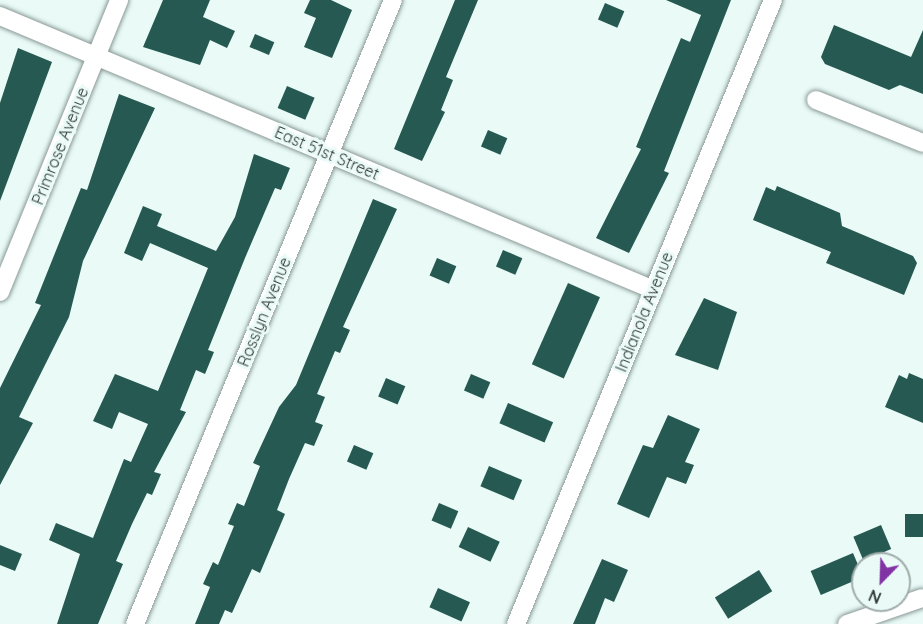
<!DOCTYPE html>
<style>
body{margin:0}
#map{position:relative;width:923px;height:624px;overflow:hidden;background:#e9faf7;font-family:Quicksand,sans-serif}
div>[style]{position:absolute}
.building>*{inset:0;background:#265951;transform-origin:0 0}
.roads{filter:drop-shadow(0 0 2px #899895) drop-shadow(0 0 2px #899895)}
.street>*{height:18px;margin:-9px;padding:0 9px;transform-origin:9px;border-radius:9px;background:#fff}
span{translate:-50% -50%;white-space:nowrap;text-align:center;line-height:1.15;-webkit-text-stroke:6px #e9faf7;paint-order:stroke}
.street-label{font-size:16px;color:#333a38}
.north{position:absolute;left:851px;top:552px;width:60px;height:60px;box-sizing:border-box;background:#e9faf7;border:2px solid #a0adab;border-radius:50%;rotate:203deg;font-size:16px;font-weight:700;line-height:24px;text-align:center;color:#333a38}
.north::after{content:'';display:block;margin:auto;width:21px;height:27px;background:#8133a4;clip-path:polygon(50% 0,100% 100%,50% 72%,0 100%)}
</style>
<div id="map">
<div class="building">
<div style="clip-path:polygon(163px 0,210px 0,203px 17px,235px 31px,227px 48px,210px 40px,200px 65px,143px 47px)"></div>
<div style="clip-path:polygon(310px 0,331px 0,352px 10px,332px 58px,304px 47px,316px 18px,304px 13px)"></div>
<div style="clip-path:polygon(455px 0,478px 0,446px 77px,453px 80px,441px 110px,445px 112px,422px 161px,394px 149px)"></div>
<div style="clip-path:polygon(666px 0,731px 0,664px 171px,669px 173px,629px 253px,596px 238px,641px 149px,636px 147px,681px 38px,690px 42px,701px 15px)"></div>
<div style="left:605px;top:3px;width:21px;height:18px;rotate:23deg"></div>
<div style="clip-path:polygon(834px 25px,911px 57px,923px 30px,923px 94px,900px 85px,889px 90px,825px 64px,821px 57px)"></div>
<div style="left:255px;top:34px;width:21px;height:14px;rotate:23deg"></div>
<div style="clip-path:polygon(18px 48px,52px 62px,0 201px,0 103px)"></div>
<div style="left:287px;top:86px;width:30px;height:24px;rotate:23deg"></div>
<div style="clip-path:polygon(119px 94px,155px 108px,83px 261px,69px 317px,19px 417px,33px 423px,0 485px,0 388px,41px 305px,35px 303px,81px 188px,87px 190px)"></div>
<div style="left:488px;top:130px;width:21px;height:18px;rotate:23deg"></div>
<div style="clip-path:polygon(254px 154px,290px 168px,281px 190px,275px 188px,245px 258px,208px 350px,214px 352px,205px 374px,196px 370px,180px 410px,186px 412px,154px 472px,161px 474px,152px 495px,147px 493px,132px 524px,116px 561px,123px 564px,98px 624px,57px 624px,80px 554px,49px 540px,56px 523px,93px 538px,124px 459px,131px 462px,148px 424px,119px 412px,112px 429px,93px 421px,115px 374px,158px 391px,208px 268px,150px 243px,142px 261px,124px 253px,143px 206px,162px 214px,157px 226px,216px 251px,235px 217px)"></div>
<div style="clip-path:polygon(777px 186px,840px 213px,842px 226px,913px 256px,917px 263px,904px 295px,826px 263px,831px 252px,753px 220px,766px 187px,775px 191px)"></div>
<div style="clip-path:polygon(373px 199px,397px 209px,343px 327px,350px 330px,340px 353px,335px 351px,317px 394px,325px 397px,315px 422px,323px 425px,314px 446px,305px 443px,289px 479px,277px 510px,285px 514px,260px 573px,252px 569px,232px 613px,225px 610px,219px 624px,195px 624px,210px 587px,203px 584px,213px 562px,218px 565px,234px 526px,228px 524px,237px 503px,244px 506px,260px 466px,253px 463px,279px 407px,296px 385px)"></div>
<div style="left:503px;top:250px;width:21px;height:18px;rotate:23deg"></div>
<div style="left:437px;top:258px;width:21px;height:19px;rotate:23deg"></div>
<div style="left:568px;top:283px;width:35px;height:89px;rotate:24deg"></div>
<div style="clip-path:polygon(704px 298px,737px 312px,718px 370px,675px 355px)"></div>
<div style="clip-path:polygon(909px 373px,923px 379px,923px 423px,885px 407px,899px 375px,907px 379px)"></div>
<div style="left:471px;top:374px;width:21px;height:18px;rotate:23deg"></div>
<div style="left:386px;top:378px;width:21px;height:20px;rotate:23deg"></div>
<div style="left:508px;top:403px;width:49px;height:22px;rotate:23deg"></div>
<div style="clip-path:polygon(668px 415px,700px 429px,685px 462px,694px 465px,686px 484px,667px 477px,649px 518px,617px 504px,643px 445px,653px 448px)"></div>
<div style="left:354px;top:445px;width:21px;height:18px;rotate:23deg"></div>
<div style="left:489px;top:466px;width:36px;height:22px;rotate:23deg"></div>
<div style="left:439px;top:503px;width:21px;height:19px;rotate:23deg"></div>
<div style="left:923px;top:514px;width:23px;height:18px;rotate:90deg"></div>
<div style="left:881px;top:525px;width:26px;height:30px;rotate:67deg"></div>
<div style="left:468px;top:527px;width:35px;height:22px;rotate:25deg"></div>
<div style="clip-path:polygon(0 545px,22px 554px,15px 571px,0 565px)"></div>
<div style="left:853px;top:553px;width:26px;height:46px;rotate:67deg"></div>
<div style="clip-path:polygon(602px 559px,628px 570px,614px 602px,605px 598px,595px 624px,573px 624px)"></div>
<div style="left:759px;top:570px;width:25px;height:52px;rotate:58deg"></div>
<div style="left:438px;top:588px;width:35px;height:21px;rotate:24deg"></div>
</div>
<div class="roads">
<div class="street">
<div style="left:0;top:16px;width:709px;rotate:22.73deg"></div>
<div style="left:816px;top:100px;width:115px;rotate:21.9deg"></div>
<div style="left:0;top:292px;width:315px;rotate:-67.8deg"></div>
<div style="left:135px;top:624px;width:675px;rotate:-67.54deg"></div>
<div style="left:516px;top:624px;width:675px;rotate:-67.62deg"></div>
<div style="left:847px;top:624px;width:79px;rotate:-19.1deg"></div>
</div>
</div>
<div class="street-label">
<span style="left:60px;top:146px;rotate:-68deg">Primrose Avenue</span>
<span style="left:327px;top:153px;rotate:23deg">East 51st Street</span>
<span style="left:264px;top:312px;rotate:-68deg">Rosslyn Avenue</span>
<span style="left:644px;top:312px;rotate:-68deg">Indianola Avenue</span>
</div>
<div class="north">N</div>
</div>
